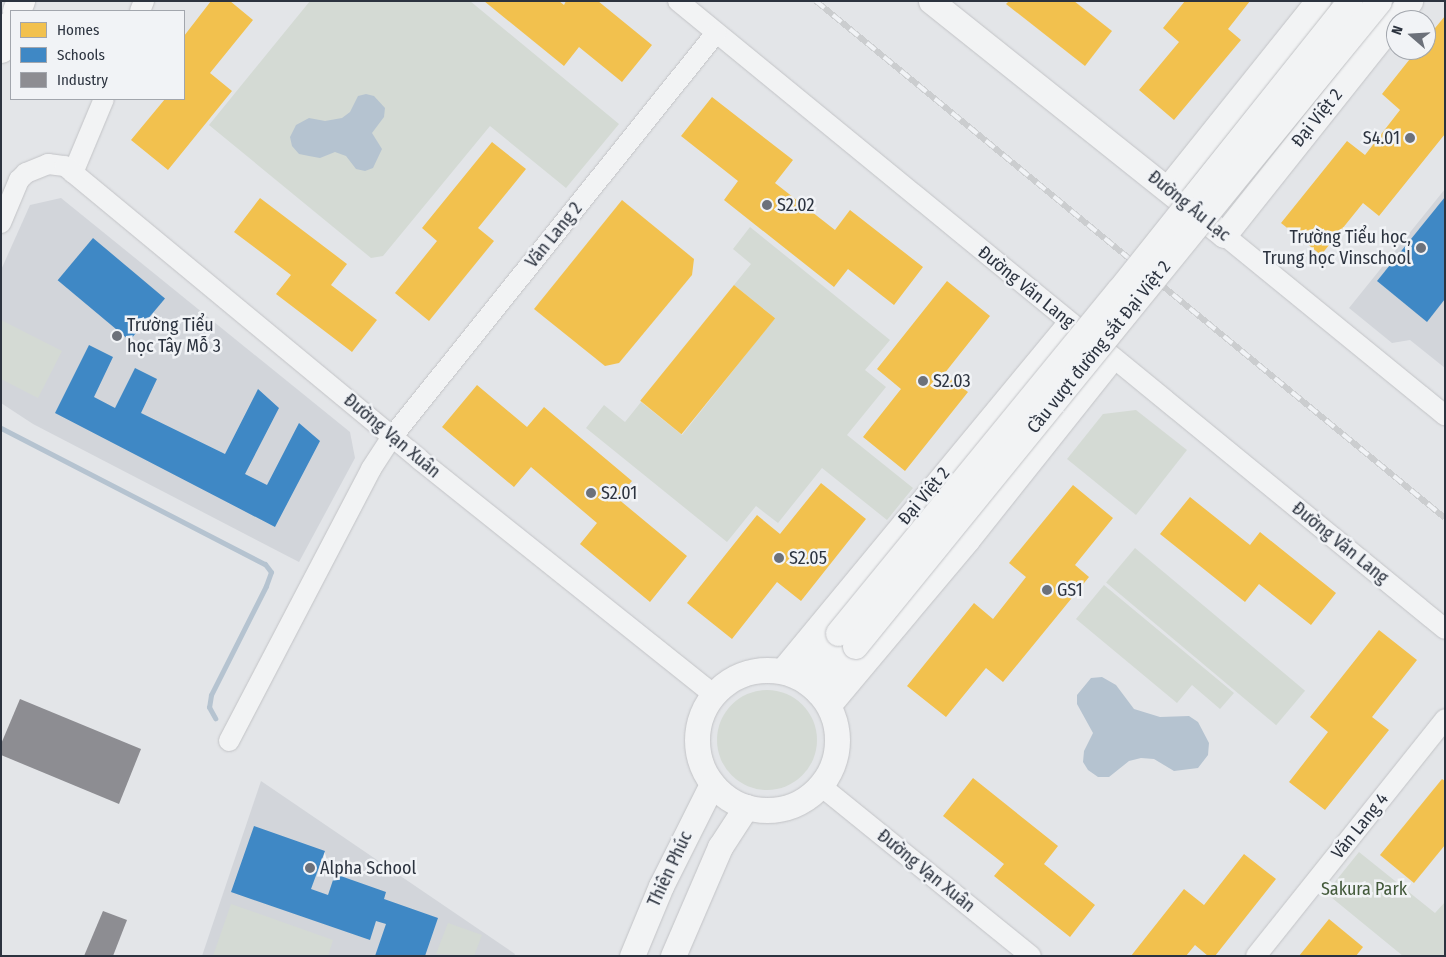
<!DOCTYPE html>
<meta charset="utf-8">
<style>
body{margin:0}
#map{position:relative;width:1446px;height:957px;overflow:hidden;background:#e3e5e8;font-family:"Fira Sans Condensed",sans-serif}
div>[style]{position:absolute}
.built>*{inset:0;background:#d2d5da}
.green>*{inset:0;background:#d4dad4;transform-origin:0 0}
.round{border-radius:50%}
.water>*{inset:0;background:#b5c3d0}
.homes>*{inset:0;background:#f2c14e;transform-origin:0 0}
.schools>*{inset:0;background:#3f88c5;transform-origin:0 0}
.industry>*{inset:0;background:#8d8d92}
.stream>*{height:5px;margin:-2.5px;padding:0 2.5px;transform-origin:2.5px;border-radius:2.5px;background:#b5c3d0}
.roads{filter:drop-shadow(0 0 1px #c2c3c6) drop-shadow(0 0 1px #c2c3c6)}
.minor>*{height:20px;margin:-10px;padding:0 10px;transform-origin:10px;border-radius:10px;background:#f2f3f4}
.tertiary>*{height:25px;margin:-12.5px;padding:0 12.5px;transform-origin:12.5px;border-radius:12.5px;background:#f2f3f4}
.tertiary>.ring{margin:-12.5px;padding:0;box-sizing:content-box;background:none;border:25px solid #f2f3f4;border-radius:50%}
.primary>*{height:28px;margin:-14px;padding:0 14px;transform-origin:14px;border-radius:14px;background:#f6f6f6}
.rail>*{height:5.5px;margin-top:-2.75px;transform-origin:0;background:repeating-linear-gradient(90deg,#f1f3f6 0 11px,#cbcdcf 0 22px);box-sizing:border-box;border-block:1px solid #cbcdcf}
.bridges{filter:drop-shadow(0 0 1px #c2c3c6) drop-shadow(0 0 1px #c2c3c6)}
.tertiary-bridge>*{height:25px;margin:-12.5px;padding:0 12.5px;transform-origin:12.5px;border-radius:12.5px;background:#f2f3f4}
.dots>*{width:14px;height:14px;translate:-50% -50%;box-sizing:border-box;border:2px solid #f1f3f6;border-radius:50%}
span{translate:-50% -50%;white-space:nowrap;text-align:center;line-height:1.15;-webkit-text-stroke:5px #f1f3f6;paint-order:stroke}
.street-label{font-size:18px;color:#2c333f}
.poi-label{font-size:18px;color:#2c333f}
.right{translate:-100% -50%;text-align:right}
.left{translate:0 -50%;text-align:left}
.park-label{font-size:18px;color:#42593a}
.frame{position:absolute;inset:0;border:2px solid #2c333f;pointer-events:none}
.legend{position:absolute;left:10px;top:10px;width:175px;height:90px;box-sizing:border-box;background:#f1f3f6;border:1px solid #a2a6ad;margin:0;padding:6px 9px;list-style:none;font-size:15px;color:#2c333f}
.legend li{display:flex;align-items:center;gap:10px;height:25px}
.legend b{width:25px;border:1px solid #a2a6ad}
.north{position:absolute;left:1386px;top:10px;width:50px;height:50px;box-sizing:border-box;background:#f1f3f6;border:1px solid #a2a6ad;border-radius:50%;rotate:289deg;font-size:14px;font-weight:700;line-height:20px;text-align:center;color:#2c333f}
.north::after{content:'';display:block;margin:auto;width:18px;height:22px;background:#6c717a;clip-path:polygon(50% 0,100% 100%,50% 72%,0 100%)}
</style>
<div id="map">
<div class="built">
<div style="clip-path:polygon(1445px 189px,1445px 368px,1410px 340px,1392px 343px,1349px 308px)"></div>
<div style="clip-path:polygon(61px 198px,350px 432px,355px 458px,299px 562px,33px 424px,1px 403px,1px 270px,30px 205px)"></div>
<div style="clip-path:polygon(261px 781px,515px 954px,514px 956px,202px 956px)"></div>
</div>
<div class="green">
<div style="clip-path:polygon(310px 1px,470px 1px,619px 124px,566px 188px,490px 126px,383px 256px,371px 258px,209px 125px)"></div>
<div style="clip-path:polygon(750px 227px,890px 340px,865px 370px,886px 387px,847px 435px,913px 488px,887px 520px,822px 468px,778px 523px,756px 506px,727px 542px,586px 428px,604px 405px,625px 422px,641px 402px,682px 435px,775px 318px,734px 285px,751px 264px,733px 249px)"></div>
<div style="clip-path:polygon(1px 320px,62px 351px,38px 398px,1px 379px)"></div>
<div style="clip-path:polygon(1136px 410px,1187px 450px,1136px 515px,1067px 459px,1103px 414px)"></div>
<div style="left:1135px;top:548px;width:222px;height:45px;rotate:40deg"></div>
<div style="clip-path:polygon(1104px 585px,1234px 693px,1220px 709px,1192px 685px,1177px 703px,1076px 619px)"></div>
<div class="round" style="left:717px;top:690px;width:100px;height:100px"></div>
<div style="clip-path:polygon(1359px 852px,1435px 913px,1445px 902px,1445px 956px,1403px 956px,1326px 893px)"></div>
<div style="clip-path:polygon(231px 904px,333px 940px,328px 956px,213px 956px)"></div>
<div style="clip-path:polygon(448px 923px,482px 935px,474px 956px,436px 954px)"></div>
</div>
<div class="water">
<div style="clip-path:polygon(366px 94px,374px 96px,385px 108px,384px 117px,372px 133px,382px 149px,373px 168px,365px 171px,356px 169px,346px 156px,335px 152px,320px 158px,309px 156px,299px 154px,292px 146px,290px 137px,296px 125px,309px 118px,325px 121px,342px 118px,350px 112px,358px 96px)"></div>
<div style="clip-path:polygon(1102px 677px,1116px 685px,1134px 709px,1160px 717px,1189px 716px,1198px 722px,1209px 743px,1208px 755px,1198px 768px,1174px 771px,1154px 759px,1141px 758px,1129px 761px,1109px 777px,1098px 777px,1088px 770px,1083px 762px,1084px 751px,1093px 733px,1077px 704px,1077px 695px,1091px 678px)"></div>
</div>
<div class="homes">
<div style="clip-path:polygon(211px 1px,230px 1px,253px 20px,210px 73px,232px 91px,168px 170px,131px 140px,165px 99px,184px 99px,184px 36px)"></div>
<div style="clip-path:polygon(484px 1px,559px 1px,564px 5px,566px 1px,598px 1px,652px 45px,622px 82px,579px 47px,564px 66px)"></div>
<div style="clip-path:polygon(1009px 1px,1074px 1px,1112px 31px,1085px 66px,1006px 4px)"></div>
<div style="clip-path:polygon(1185px 1px,1250px 1px,1228px 29px,1241px 40px,1174px 120px,1139px 90px,1179px 42px,1163px 28px)"></div>
<div style="clip-path:polygon(1445px 16px,1445px 134px,1379px 216px,1363px 203px,1321px 255px,1281px 223px,1347px 141px,1365px 155px,1400px 110px,1382px 94px,1417px 50px,1426px 50px,1426px 39px)"></div>
<div style="clip-path:polygon(712px 97px,793px 160px,775px 183px,835px 230px,850px 210px,923px 267px,894px 305px,848px 269px,834px 287px,724px 200px,738px 181px,681px 136px)"></div>
<div style="clip-path:polygon(492px 142px,526px 169px,478px 228px,494px 241px,429px 321px,395px 293px,437px 241px,422px 228px)"></div>
<div style="clip-path:polygon(260px 198px,347px 264px,331px 285px,377px 320px,352px 352px,276px 294px,291px 275px,234px 232px)"></div>
<div style="clip-path:polygon(622px 200px,694px 259px,692px 275px,619px 363px,605px 366px,534px 309px)"></div>
<div style="clip-path:polygon(947px 281px,990px 316px,944px 374px,968px 392px,905px 471px,863px 437px,901px 389px,877px 369px)"></div>
<div style="left:734px;top:285px;width:53px;height:149px;rotate:39deg"></div>
<div style="clip-path:polygon(477px 385px,527px 427px,544px 407px,632px 481px,617px 498px,687px 556px,650px 602px,580px 544px,597px 523px,531px 467px,514px 487px,442px 427px)"></div>
<div style="clip-path:polygon(821px 483px,866px 519px,801px 601px,777px 582px,732px 639px,687px 603px,757px 515px,780px 534px)"></div>
<div style="clip-path:polygon(1073px 485px,1113px 518px,1075px 565px,1089px 577px,1003px 682px,986px 668px,946px 717px,907px 686px,974px 603px,993px 619px,1026px 577px,1009px 563px)"></div>
<div style="clip-path:polygon(1190px 497px,1250px 545px,1260px 532px,1336px 593px,1311px 625px,1259px 584px,1245px 602px,1160px 534px)"></div>
<div style="clip-path:polygon(1379px 630px,1417px 660px,1372px 717px,1389px 730px,1325px 810px,1289px 782px,1328px 732px,1310px 717px)"></div>
<div style="clip-path:polygon(973px 778px,1058px 846px,1044px 864px,1095px 905px,1070px 937px,994px 876px,1004px 864px,943px 816px)"></div>
<div style="clip-path:polygon(1442px 779px,1445px 781px,1445px 845px,1414px 883px,1380px 855px)"></div>
<div style="clip-path:polygon(1244px 854px,1276px 879px,1215px 956px,1208px 956px,1195px 945px,1186px 956px,1131px 956px,1184px 889px,1204px 905px)"></div>
<div style="clip-path:polygon(1329px 919px,1363px 947px,1356px 956px,1299px 956px)"></div>
</div>
<div class="schools">
<div style="clip-path:polygon(1445px 197px,1445px 299px,1427px 322px,1377px 281px)"></div>
<div style="left:93px;top:238px;width:94px;height:55px;rotate:40deg"></div>
<div style="clip-path:polygon(89px 345px,113px 357px,94px 397px,115px 408px,135px 368px,157px 379px,141px 413px,225px 454px,258px 389px,279px 408px,245px 474px,267px 485px,299px 423px,320px 441px,275px 527px,55px 413px)"></div>
<div style="clip-path:polygon(254px 826px,325px 851px,311px 889px,328px 895px,335px 874px,386px 892px,384px 899px,438px 918px,425px 956px,375px 956px,386px 924px,376px 921px,370px 940px,231px 892px)"></div>
</div>
<div class="industry">
<div style="clip-path:polygon(20px 699px,141px 749px,119px 804px,1px 755px,1px 744px)"></div>
<div style="clip-path:polygon(103px 911px,127px 920px,113px 956px,84px 956px)"></div>
</div>
<div class="stream">
<div style="left:1px;top:428px;width:297px;rotate:27.3deg"></div>
<div style="left:265px;top:564px;width:10px;rotate:53deg"></div>
<div style="left:271px;top:572px;width:15px;rotate:110deg"></div>
<div style="left:266px;top:586px;width:122px;rotate:116.8deg"></div>
<div style="left:211px;top:695px;width:12px;rotate:99deg"></div>
<div style="left:209px;top:707px;width:13px;rotate:61deg"></div>
</div>
<div class="roads">
<div class="minor">
<div style="left:678px;top:1px;width:991px;rotate:39.31deg"></div>
<div style="left:140px;top:11px;width:11px;rotate:-68deg"></div>
<div style="left:73px;top:173px;width:80px;rotate:-67.3deg"></div>
<div style="left:1px;top:223px;width:47px;rotate:-67.3deg"></div>
<div style="left:19px;top:180px;width:10px;rotate:-45deg"></div>
<div style="left:26px;top:173px;width:24px;rotate:-22deg"></div>
<div style="left:48px;top:164px;width:17px;rotate:7deg"></div>
<div style="left:65px;top:166px;width:461px;rotate:39.6deg"></div>
<div style="left:420px;top:460px;width:376px;rotate:38.6deg"></div>
<div style="left:1224px;top:235px;width:285px;rotate:39.2deg"></div>
<div style="left:780px;top:671px;width:453px;rotate:-50.4deg"></div>
<div style="left:830px;top:708px;width:218px;rotate:-50deg"></div>
<div style="left:970px;top:541px;width:231px;rotate:-51.5deg"></div>
<div style="left:229px;top:741px;width:307px;rotate:-62.4deg"></div>
<div style="left:371px;top:469px;width:38px;rotate:-57deg"></div>
<div style="left:392px;top:437px;width:518px;rotate:-51.27deg"></div>
<div style="left:821px;top:786px;width:270px;rotate:39deg"></div>
<div style="left:1256px;top:956px;width:303px;rotate:-51.4deg"></div>
</div>
<div class="tertiary">
<div style="left:931px;top:1px;width:375px;rotate:38.6deg"></div>
<div style="left:1224px;top:235px;width:299px;rotate:-51.5deg"></div>
<div style="left:1168px;top:188px;width:240px;rotate:-51.3deg"></div>
<div class="ring" style="left:697px;top:670px;width:115px;height:115px"></div>
<div style="left:801px;top:678px;width:58px;rotate:-50.6deg"></div>
<div style="left:818px;top:692px;width:59px;rotate:-51.2deg"></div>
<div style="left:632px;top:956px;width:76px;rotate:-67.5deg"></div>
<div style="left:661px;top:886px;width:114px;rotate:-63.4deg"></div>
<div style="left:673px;top:956px;width:119px;rotate:-66.7deg"></div>
<div style="left:720px;top:847px;width:48px;rotate:-57deg"></div>
</div>
<div class="primary">
<div style="left:17px;top:11px;width:11px;rotate:-68deg"></div>
<div style="left:1px;top:49px;width:26px;rotate:-67deg"></div>
</div>
</div>
<div class="rail">
<div style="left:816px;top:1px;width:814px;rotate:39.42deg"></div>
</div>
<div class="bridges">
<div class="tertiary-bridge">
<div style="left:838px;top:633px;width:443px;rotate:-50.7deg"></div>
<div style="left:1119px;top:290px;width:370px;rotate:-51.4deg"></div>
<div style="left:855px;top:646px;width:831px;rotate:-50.91deg"></div>
</div>
</div>
<div class="dots">
<div style="left:1410px;top:138px;background:#6c717a"></div>
<div style="left:767px;top:205px;background:#6c717a"></div>
<div style="left:1421px;top:248px;background:#6c717a"></div>
<div style="left:117px;top:336px;background:#6c717a"></div>
<div style="left:923px;top:381px;background:#6c717a"></div>
<div style="left:591px;top:493px;background:#6c717a"></div>
<div style="left:779px;top:558px;background:#6c717a"></div>
<div style="left:1047px;top:590px;background:#6c717a"></div>
<div style="left:310px;top:868px;background:#6c717a"></div>
</div>
<div class="street-label">
<span style="left:1317px;top:118px;rotate:-51deg">Đại Việt 2</span>
<span style="left:1189px;top:206px;rotate:39deg">Đường Âu Lạc</span>
<span style="left:554px;top:235px;rotate:-51deg">Văn Lang 2</span>
<span style="left:1026px;top:287px;rotate:39deg">Đường Văn Lang</span>
<span style="left:1099px;top:347px;rotate:-51deg">Cầu vượt đường sắt Đại Việt 2</span>
<span style="left:392px;top:436px;rotate:40deg">Đường Vạn Xuân</span>
<span style="left:924px;top:496px;rotate:-50deg">Đại Việt 2</span>
<span style="left:1340px;top:543px;rotate:39deg">Đường Văn Lang</span>
<span style="left:1360px;top:826px;rotate:-51deg">Văn Lang 4</span>
<span style="left:670px;top:869px;rotate:-65deg">Thiên Phúc</span>
<span style="left:926px;top:871px;rotate:39deg">Đường Vạn Xuân</span>
</div>
<div class="poi-label">
<span class="right" style="left:1400px;top:138px">S4.01</span>
<span class="left" style="left:777px;top:205px">S2.02</span>
<span class="right" style="left:1411px;top:248px">Trường Tiểu học,<br>Trung học Vinschool</span>
<span class="left" style="left:127px;top:336px">Trường Tiểu<br>học Tây Mỗ 3</span>
<span class="left" style="left:933px;top:381px">S2.03</span>
<span class="left" style="left:601px;top:493px">S2.01</span>
<span class="left" style="left:789px;top:558px">S2.05</span>
<span class="left" style="left:1057px;top:590px">GS1</span>
<span class="left" style="left:320px;top:868px">Alpha School</span>
</div>
<div class="park-label">
<span style="left:1364px;top:889px">Sakura Park</span>
</div>
<div class="frame"></div>
<ul class="legend">
<li><b style="height:14px;background:#f2c14e"></b>Homes</li>
<li><b style="height:14px;background:#3f88c5"></b>Schools</li>
<li><b style="height:14px;background:#8d8d92"></b>Industry</li>
</ul>
<div class="north">N</div>
</div>
